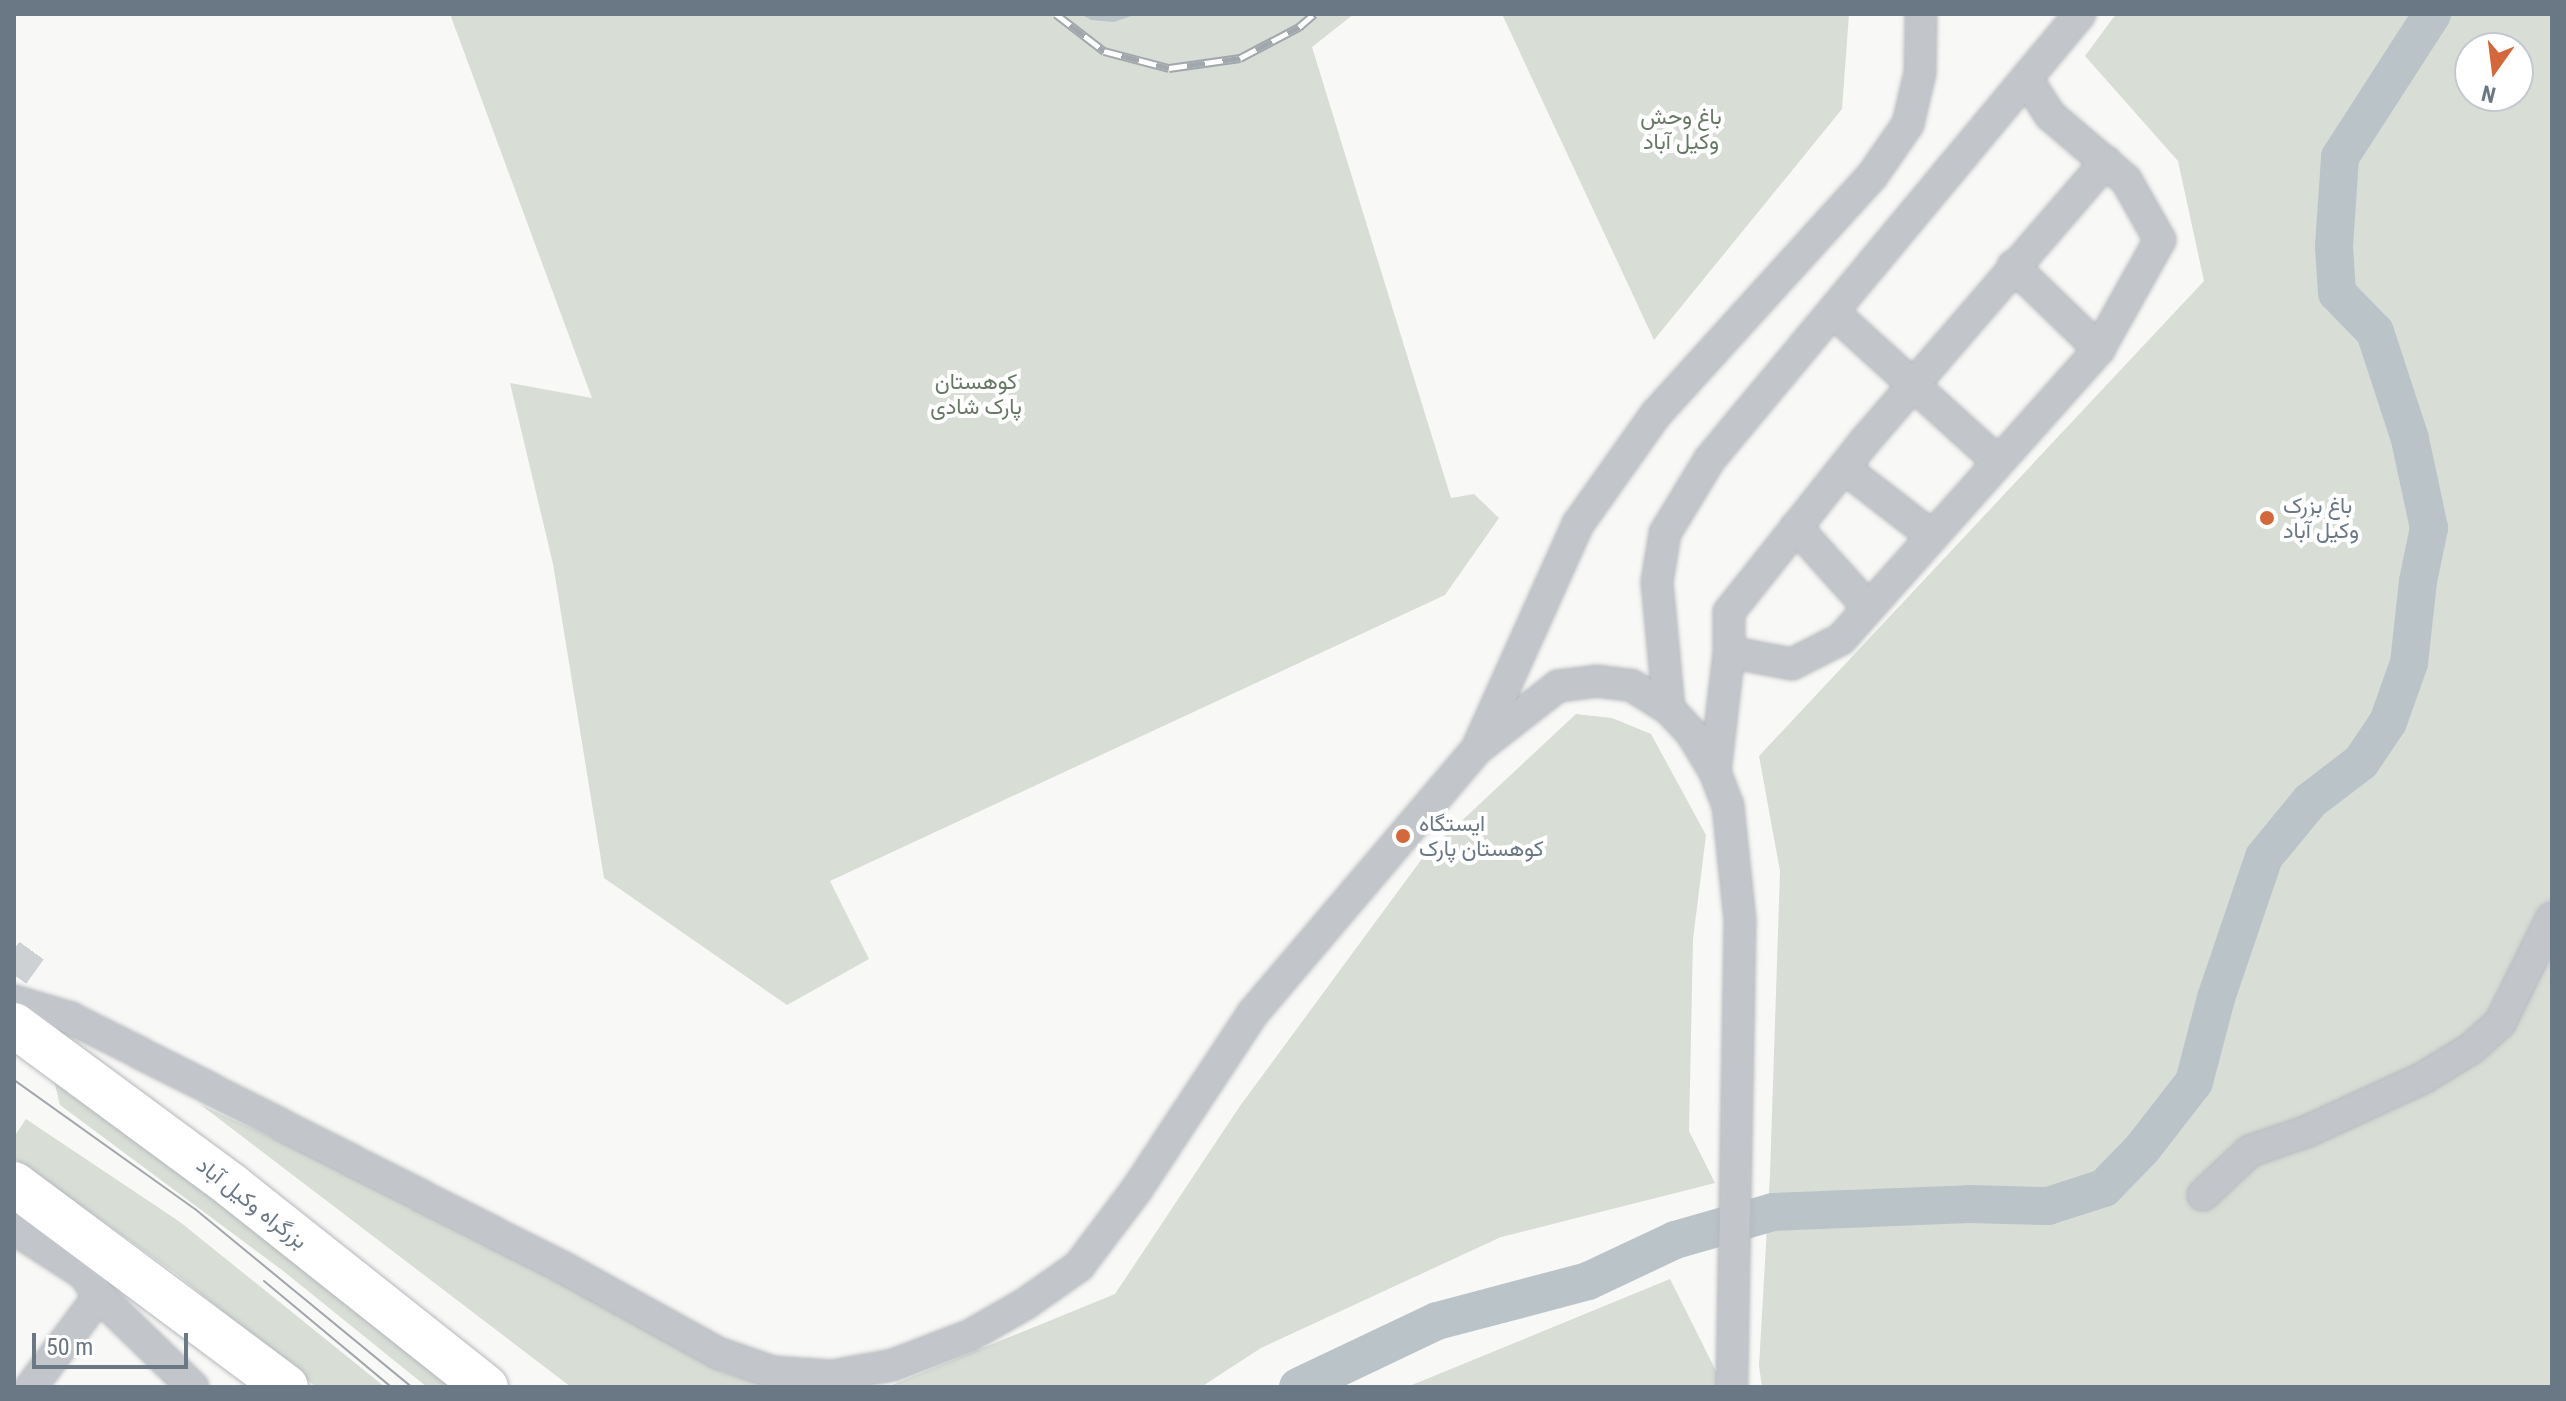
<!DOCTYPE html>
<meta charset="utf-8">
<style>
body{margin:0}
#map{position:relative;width:2566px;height:1401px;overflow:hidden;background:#f8f8f6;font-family:"Roboto Condensed",Vazirmatn,sans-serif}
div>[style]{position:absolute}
.green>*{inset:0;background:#d8ddd6}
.water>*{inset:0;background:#bac3c8}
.river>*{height:38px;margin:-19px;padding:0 19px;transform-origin:19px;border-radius:19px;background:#bac3c8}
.minor-tunnel>*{height:30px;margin-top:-15px;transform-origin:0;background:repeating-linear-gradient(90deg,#cdd1d4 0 30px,transparent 0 45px)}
.roads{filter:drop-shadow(0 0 2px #b5b8bc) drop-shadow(0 0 2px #b5b8bc)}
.minor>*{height:30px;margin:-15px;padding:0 15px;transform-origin:15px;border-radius:15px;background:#c2c5c9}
.highway>*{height:44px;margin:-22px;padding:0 22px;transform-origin:22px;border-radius:22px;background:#fff}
.tram>*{height:2px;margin:-1px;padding:0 1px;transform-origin:1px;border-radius:1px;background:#a2a7ad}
.rail>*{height:9px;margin-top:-4.5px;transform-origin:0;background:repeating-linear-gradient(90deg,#fff 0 18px,#a2a7ad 0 36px);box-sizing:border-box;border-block:2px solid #a2a7ad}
.dots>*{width:22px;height:22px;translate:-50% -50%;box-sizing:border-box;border:4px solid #fff;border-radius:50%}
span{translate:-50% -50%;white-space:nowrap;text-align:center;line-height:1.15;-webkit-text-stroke:8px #fff;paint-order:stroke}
.park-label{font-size:22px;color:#667764}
.poi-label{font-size:22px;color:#6a7785}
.left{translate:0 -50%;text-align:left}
.street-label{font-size:22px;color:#6a7785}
.frame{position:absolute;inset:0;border:16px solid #6a7785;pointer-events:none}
.north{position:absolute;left:2454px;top:32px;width:80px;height:80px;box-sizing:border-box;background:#fff;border:2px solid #c3c9ce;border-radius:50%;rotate:194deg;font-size:22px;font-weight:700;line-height:32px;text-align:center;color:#6a7785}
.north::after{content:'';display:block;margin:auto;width:28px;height:36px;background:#d5683a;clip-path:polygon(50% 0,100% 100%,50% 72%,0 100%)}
.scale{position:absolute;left:32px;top:1333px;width:156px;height:36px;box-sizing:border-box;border:4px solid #6a7785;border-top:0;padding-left:10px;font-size:24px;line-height:28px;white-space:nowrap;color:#6a7785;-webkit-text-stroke:6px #fff;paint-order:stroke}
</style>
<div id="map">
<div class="green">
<div style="clip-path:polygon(450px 14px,1354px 14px,1312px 47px,1451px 498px,1474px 494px,1499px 518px,1445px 595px,830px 881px,869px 959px,787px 1005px,604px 878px,553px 564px,510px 383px,592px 398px)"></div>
<div style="clip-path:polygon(1502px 14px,1849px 14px,1842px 109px,1654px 340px)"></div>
<div style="clip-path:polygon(evenodd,2116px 14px,2552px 14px,2552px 1387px,1762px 1387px,1759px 1366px,1770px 1175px,1780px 871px,1759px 756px,2204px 281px,2178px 161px,2085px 56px,2116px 14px,2470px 48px,2518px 48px,2518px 96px,2470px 96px,2470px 48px)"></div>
<div style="clip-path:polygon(1576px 714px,1612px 718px,1651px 734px,1706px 835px,1693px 939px,1689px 1131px,1715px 1183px,1501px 1237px,1261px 1348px,1201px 1387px,887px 1387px,1115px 1294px,1240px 1106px,1424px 856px)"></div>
<div style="clip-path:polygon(48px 1056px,477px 1387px,427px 1387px,282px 1270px,60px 1105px)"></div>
<div style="clip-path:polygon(201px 1105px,455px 1223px,723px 1372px,776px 1387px,571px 1387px)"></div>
<div style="clip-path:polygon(26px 1119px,180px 1222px,385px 1387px,316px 1387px,175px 1273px,14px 1158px,14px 1137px)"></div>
<div style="clip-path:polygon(1670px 1279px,1719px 1377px,1717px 1387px,1407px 1387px)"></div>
</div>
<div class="water">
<div style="clip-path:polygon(1081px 14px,1137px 14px,1114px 22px,1091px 20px)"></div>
</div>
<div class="river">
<div style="left:1298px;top:1387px;width:154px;rotate:-25.4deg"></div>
<div style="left:1437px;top:1321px;width:156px;rotate:-14.8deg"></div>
<div style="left:1588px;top:1281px;width:96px;rotate:-25.2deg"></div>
<div style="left:1675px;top:1240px;width:102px;rotate:-15.9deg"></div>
<div style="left:1773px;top:1212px;width:196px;rotate:-2.3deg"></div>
<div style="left:1969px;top:1204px;width:79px;rotate:1.5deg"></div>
<div style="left:2048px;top:1206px;width:59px;rotate:-17.8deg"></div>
<div style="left:2104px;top:1188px;width:54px;rotate:-45.7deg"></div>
<div style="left:2142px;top:1149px;width:85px;rotate:-52.2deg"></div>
<div style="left:2194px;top:1082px;width:87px;rotate:-75.3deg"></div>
<div style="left:2216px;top:998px;width:149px;rotate:-71.2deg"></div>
<div style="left:2264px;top:857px;width:72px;rotate:-50.6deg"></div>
<div style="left:2310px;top:801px;width:64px;rotate:-37.4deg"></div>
<div style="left:2361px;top:762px;width:48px;rotate:-56deg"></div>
<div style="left:2388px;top:722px;width:63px;rotate:-70.4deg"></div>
<div style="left:2409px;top:663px;width:82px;rotate:-83.7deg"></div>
<div style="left:2418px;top:581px;width:54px;rotate:-78.3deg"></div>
<div style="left:2429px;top:528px;width:91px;rotate:-102.1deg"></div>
<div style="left:2410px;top:439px;width:113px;rotate:-108.1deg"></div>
<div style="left:2375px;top:332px;width:54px;rotate:-134.3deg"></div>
<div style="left:2337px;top:293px;width:47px;rotate:-93.7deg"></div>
<div style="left:2334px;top:246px;width:89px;rotate:-86.1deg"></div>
<div style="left:2340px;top:157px;width:170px;rotate:-57.2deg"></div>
</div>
<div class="minor-tunnel">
<div style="left:14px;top:975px;width:44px;rotate:-54.2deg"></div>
</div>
<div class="roads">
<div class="minor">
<div style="left:2013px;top:266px;width:120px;rotate:44deg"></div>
<div style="left:1834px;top:313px;width:220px;rotate:42.2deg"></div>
<div style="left:1844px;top:468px;width:111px;rotate:37.7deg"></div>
<div style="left:1796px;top:527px;width:106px;rotate:48.1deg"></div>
<div style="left:1729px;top:652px;width:64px;rotate:10.8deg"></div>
<div style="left:1792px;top:664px;width:55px;rotate:-27deg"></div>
<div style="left:1841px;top:639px;width:388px;rotate:-48.3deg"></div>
<div style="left:2099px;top:349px;width:125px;rotate:-60.8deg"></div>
<div style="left:2160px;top:240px;width:69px;rotate:-119.5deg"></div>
<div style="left:2126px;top:180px;width:100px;rotate:-139.5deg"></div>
<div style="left:2050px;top:115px;width:40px;rotate:-122.9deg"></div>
<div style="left:1669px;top:709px;width:128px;rotate:-95.4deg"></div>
<div style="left:1657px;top:582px;width:50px;rotate:-80.7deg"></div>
<div style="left:1665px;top:533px;width:87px;rotate:-58.7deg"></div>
<div style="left:1710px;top:459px;width:579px;rotate:-50.26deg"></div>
<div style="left:1480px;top:742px;width:239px;rotate:-65.8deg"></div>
<div style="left:1578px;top:524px;width:135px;rotate:-54.7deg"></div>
<div style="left:1656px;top:414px;width:321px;rotate:-47.8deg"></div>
<div style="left:1872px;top:176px;width:63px;rotate:-55.3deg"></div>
<div style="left:1908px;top:124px;width:52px;rotate:-76.8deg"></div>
<div style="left:1920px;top:73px;width:59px;rotate:-89deg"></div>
<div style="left:1715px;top:772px;width:121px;rotate:-83.3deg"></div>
<div style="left:1729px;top:652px;width:40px;rotate:-90deg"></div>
<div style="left:1729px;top:612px;width:218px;rotate:-51.5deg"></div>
<div style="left:1865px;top:441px;width:369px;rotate:-49.2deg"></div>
<div style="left:14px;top:1001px;width:59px;rotate:16.6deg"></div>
<div style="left:71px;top:1018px;width:555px;rotate:26.89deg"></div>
<div style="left:566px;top:1269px;width:174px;rotate:28.9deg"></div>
<div style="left:718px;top:1353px;width:58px;rotate:19.1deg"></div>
<div style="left:773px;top:1372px;width:59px;rotate:3.9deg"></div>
<div style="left:832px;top:1376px;width:62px;rotate:-10.2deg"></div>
<div style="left:893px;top:1365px;width:81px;rotate:-20.9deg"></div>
<div style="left:969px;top:1336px;width:64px;rotate:-29.7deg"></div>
<div style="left:1025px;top:1304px;width:66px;rotate:-35.1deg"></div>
<div style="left:1079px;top:1266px;width:96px;rotate:-53deg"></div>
<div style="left:1137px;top:1189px;width:211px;rotate:-56.6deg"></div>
<div style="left:1253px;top:1013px;width:346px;rotate:-49.7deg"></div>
<div style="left:1477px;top:749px;width:103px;rotate:-37.9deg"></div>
<div style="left:1558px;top:686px;width:38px;rotate:-7deg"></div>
<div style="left:1596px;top:681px;width:35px;rotate:7deg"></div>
<div style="left:1631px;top:685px;width:45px;rotate:32.3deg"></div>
<div style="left:1669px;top:709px;width:34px;rotate:47deg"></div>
<div style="left:1692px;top:734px;width:44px;rotate:58.8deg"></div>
<div style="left:1715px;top:772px;width:36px;rotate:69deg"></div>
<div style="left:1728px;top:806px;width:116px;rotate:84deg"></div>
<div style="left:1740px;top:921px;width:466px;rotate:91deg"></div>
<div style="left:2203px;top:1195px;width:64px;rotate:-43.1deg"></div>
<div style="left:2250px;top:1151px;width:61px;rotate:-19deg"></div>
<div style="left:2308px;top:1131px;width:127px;rotate:-24.7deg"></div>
<div style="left:2423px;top:1078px;width:57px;rotate:-31.5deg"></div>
<div style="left:2472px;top:1048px;width:38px;rotate:-42deg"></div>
<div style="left:2500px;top:1023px;width:117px;rotate:-63.7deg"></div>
<div style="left:14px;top:1229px;width:83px;rotate:32.7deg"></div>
<div style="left:84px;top:1274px;width:27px;rotate:56deg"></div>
<div style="left:99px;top:1296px;width:131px;rotate:44.1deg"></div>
<div style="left:31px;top:1387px;width:114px;rotate:-53.2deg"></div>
</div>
<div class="highway">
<div style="left:14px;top:1025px;width:271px;rotate:36.4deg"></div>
<div style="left:232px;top:1186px;width:324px;rotate:38.4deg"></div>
<div style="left:14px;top:1184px;width:339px;rotate:36.7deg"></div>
</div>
</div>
<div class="tram">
<div style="left:14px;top:1080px;width:222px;rotate:35.5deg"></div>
<div style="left:195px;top:1209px;width:281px;rotate:39.4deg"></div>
<div style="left:264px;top:1281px;width:165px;rotate:39.8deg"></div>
</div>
<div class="rail">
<div style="left:1056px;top:14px;width:61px;rotate:37.6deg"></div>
<div style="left:1104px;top:51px;width:67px;rotate:14.7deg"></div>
<div style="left:1169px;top:68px;width:72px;rotate:-8deg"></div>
<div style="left:1240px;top:58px;width:67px;rotate:-27.7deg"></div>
<div style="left:1299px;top:27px;width:20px;rotate:-41deg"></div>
</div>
<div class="dots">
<div style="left:2267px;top:518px;background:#d5683a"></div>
<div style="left:1403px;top:836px;background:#d5683a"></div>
</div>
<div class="park-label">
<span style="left:1681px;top:129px">باغ وحش<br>وکیل آباد</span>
<span style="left:976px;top:394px">کوهستان<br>پارک شادی</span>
</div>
<div class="poi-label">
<span class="left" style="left:2283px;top:518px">باغ بزرک<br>وکیل آباد</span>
<span class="left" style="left:1419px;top:836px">ایستگاه<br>کوهستان پارک</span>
</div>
<div class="street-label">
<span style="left:252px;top:1203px;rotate:38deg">بزرگراه وکیل آباد</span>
</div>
<div class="frame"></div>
<div class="north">N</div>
<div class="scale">50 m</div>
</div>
